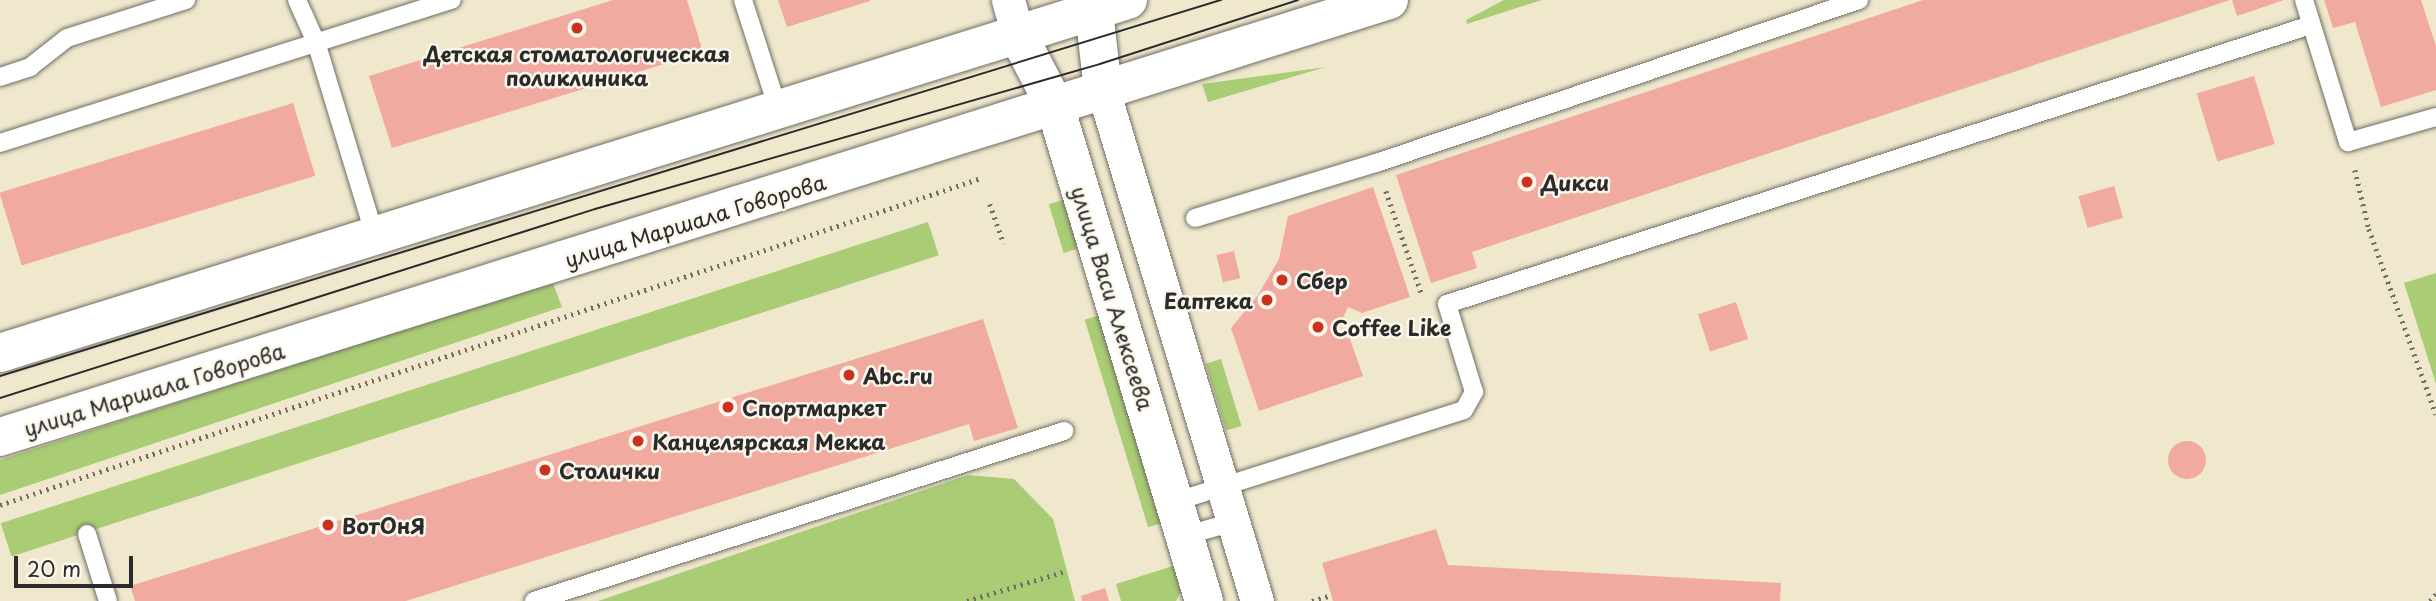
<!DOCTYPE html>
<meta charset="utf-8">
<style>
body{margin:0}
#map{position:relative;width:2436px;height:601px;overflow:hidden;background:#efe8cd;font-family:"Playpen Sans",sans-serif}
div>[style]{position:absolute}
.green>*{inset:0;background:#a9cc75;transform-origin:0 0}
.building>*{inset:0;background:#f1aaa0;transform-origin:0 0}
.round{border-radius:50%}
.path>*{height:4.5px;margin-top:-2.25px;transform-origin:0;background:repeating-linear-gradient(90deg,#706d64 0 2px,transparent 0 7px)}
.roads{filter:drop-shadow(0 0 2px #706d64) drop-shadow(0 0 2px #706d64)}
.service>*{height:18px;margin:-9px;padding:0 9px;transform-origin:9px;border-radius:9px;background:#fff}
.minor>*{height:33px;margin:-16.5px;padding:0 16.5px;transform-origin:16.5px;border-radius:16.5px;background:#fff}
.tertiary>*{height:38px;margin:-19px;padding:0 19px;transform-origin:19px;border-radius:19px;background:#fff}
.secondary>*{height:38px;margin:-19px;padding:0 19px;transform-origin:19px;border-radius:19px;background:#fff}
.tram>*{height:2px;margin:-1px;padding:0 1px;transform-origin:1px;border-radius:1px;background:#2b2b2b}
.dots>*{width:19px;height:19px;translate:-50% -50%;box-sizing:border-box;border:4px solid #fbf7ec;border-radius:50%}
span{translate:-50% -50%;white-space:nowrap;text-align:center;line-height:1.15;-webkit-text-stroke:5px #fbf7ec;paint-order:stroke}
.poi-label{font-size:21px;color:#2b2b2b;font-weight:700}
.left{translate:0 -50%;text-align:left}
.right{translate:-100% -50%;text-align:right}
.street-label{font-size:21px;color:#2b2b2b}
.scale{position:absolute;left:14px;top:556px;width:119px;height:32px;box-sizing:border-box;border:4px solid #2b2b2b;border-top:0;padding-left:9px;font-size:21px;line-height:24px;white-space:nowrap;color:#2b2b2b;-webkit-text-stroke:5px #fbf7ec;paint-order:stroke}
</style>
<div id="map">
<div class="green">
<div style="clip-path:polygon(1504px 0,1542px 0,1467px 24px,1466px 20px)"></div>
<div style="clip-path:polygon(1326px 67px,1208px 102px,1202px 84px)"></div>
<div style="left:1066px;top:199px;width:51px;height:18px;rotate:73deg"></div>
<div style="left:928px;top:222px;width:35px;height:975px;rotate:72deg"></div>
<div style="clip-path:polygon(2436px 273px,2436px 384px,2404px 283px)"></div>
<div style="clip-path:polygon(552px 281px,562px 307px,0 495px,0 460px)"></div>
<div style="left:1100px;top:315px;width:217px;height:16px;rotate:73deg"></div>
<div style="left:1221px;top:359px;width:70px;height:16px;rotate:73deg"></div>
<div style="clip-path:polygon(968px 475px,1014px 479px,1053px 519px,1075px 601px,598px 601px)"></div>
<div style="clip-path:polygon(1176px 565px,1183px 587px,1176px 601px,1121px 601px,1116px 584px)"></div>
</div>
<div class="building">
<div style="clip-path:polygon(613px 0,687px 0,703px 52px,392px 148px,369px 76px)"></div>
<div style="clip-path:polygon(778px 0,870px 0,870px 1px,787px 27px)"></div>
<div style="clip-path:polygon(1923px 0,2230px 0,1472px 252px,1477px 268px,1431px 283px,1396px 175px)"></div>
<div style="clip-path:polygon(2232px 0,2284px 0,2237px 16px)"></div>
<div style="clip-path:polygon(2324px 0,2421px 0,2436px 46px,2436px 90px,2381px 107px,2355px 22px,2333px 28px)"></div>
<div style="left:2254px;top:76px;width:71px;height:60px;rotate:73deg"></div>
<div style="left:293px;top:103px;width:76px;height:307px;rotate:73deg"></div>
<div style="left:2114px;top:186px;width:33px;height:37px;rotate:74deg"></div>
<div style="clip-path:polygon(1373px 187px,1410px 297px,1362px 313px,1348px 307px,1336px 333px,1350px 339px,1363px 376px,1259px 411px,1231px 328px,1258px 295px,1279px 259px,1288px 216px)"></div>
<div style="left:1234px;top:251px;width:28px;height:18px;rotate:77deg"></div>
<div style="left:1736px;top:302px;width:39px;height:40px;rotate:72deg"></div>
<div style="clip-path:polygon(983px 319px,1018px 428px,974px 441px,969px 424px,406px 601px,135px 601px,130px 586px)"></div>
<div class="round" style="left:2168px;top:441px;width:38px;height:38px"></div>
<div style="clip-path:polygon(1436px 529px,1448px 565px,1781px 583px,1780px 601px,1333px 601px,1322px 563px)"></div>
<div style="clip-path:polygon(1105px 588px,1109px 601px,1082px 601px,1081px 596px)"></div>
</div>
<div class="path">
<div style="left:2355px;top:170px;width:61px;rotate:76.7deg"></div>
<div style="left:2369px;top:229px;width:197px;rotate:70.1deg"></div>
<div style="left:1386px;top:191px;width:107px;rotate:70.9deg"></div>
<div style="left:990px;top:204px;width:42px;rotate:70.7deg"></div>
<div style="left:0;top:505px;width:1034px;rotate:-18.43deg"></div>
<div style="left:967px;top:601px;width:103px;rotate:-16.9deg"></div>
<div style="left:1312px;top:601px;width:21px;rotate:-17deg"></div>
<div style="left:2430px;top:601px;width:9px;rotate:-49deg"></div>
</div>
<div class="roads">
<div class="service">
<div style="left:297px;top:0;width:46px;rotate:65.7deg"></div>
<div style="left:316px;top:42px;width:200px;rotate:73.1deg"></div>
<div style="left:743px;top:0;width:114px;rotate:72.2deg"></div>
<div style="left:2304px;top:0;width:149px;rotate:72.8deg"></div>
<div style="left:2348px;top:142px;width:91px;rotate:-15.9deg"></div>
<div style="left:0;top:77px;width:32px;rotate:-18deg"></div>
<div style="left:30px;top:67px;width:47px;rotate:-38.1deg"></div>
<div style="left:67px;top:38px;width:125px;rotate:-17.7deg"></div>
<div style="left:0;top:143px;width:474px;rotate:-17.6deg"></div>
<div style="left:1195px;top:218px;width:189px;rotate:-16.9deg"></div>
<div style="left:1376px;top:163px;width:510px;rotate:-18.65deg"></div>
<div style="left:1174px;top:502px;width:304px;rotate:-17.6deg"></div>
<div style="left:1464px;top:410px;width:21px;rotate:-61deg"></div>
<div style="left:1474px;top:392px;width:92px;rotate:-107.1deg"></div>
<div style="left:1447px;top:304px;width:908px;rotate:-17.9deg"></div>
<div style="left:87px;top:534px;width:70px;rotate:72.6deg"></div>
<div style="left:1184px;top:536px;width:51px;rotate:-15.9deg"></div>
<div style="left:534px;top:601px;width:557px;rotate:-17.78deg"></div>
</div>
<div class="minor">
<div style="left:1008px;top:0;width:36px;rotate:74deg"></div>
<div style="left:1103px;top:90px;width:534px;rotate:73.23deg"></div>
</div>
<div class="tertiary">
<div style="left:1094px;top:11px;width:80px;rotate:83.5deg"></div>
<div style="left:1018px;top:35px;width:80px;rotate:62.5deg"></div>
<div style="left:1055px;top:106px;width:517px;rotate:73.25deg"></div>
</div>
<div class="secondary">
<div style="left:0;top:353px;width:1182px;rotate:-17.38deg"></div>
<div style="left:0;top:437px;width:1456px;rotate:-17.46deg"></div>
</div>
</div>
<div class="tram">
<div style="left:0;top:376px;width:1278px;rotate:-17.12deg"></div>
<div style="left:0;top:398px;width:624px;rotate:-17.62deg"></div>
<div style="left:595px;top:209px;width:525px;rotate:-16.02deg"></div>
<div style="left:1100px;top:64px;width:208px;rotate:-17.9deg"></div>
</div>
<div class="dots">
<div style="left:577px;top:28px;background:#c8321e"></div>
<div style="left:1527px;top:182px;background:#c8321e"></div>
<div style="left:1282px;top:280px;background:#c8321e"></div>
<div style="left:1267px;top:300px;background:#c8321e"></div>
<div style="left:1318px;top:327px;background:#c8321e"></div>
<div style="left:849px;top:375px;background:#c8321e"></div>
<div style="left:728px;top:407px;background:#c8321e"></div>
<div style="left:638px;top:441px;background:#c8321e"></div>
<div style="left:545px;top:470px;background:#c8321e"></div>
<div style="left:328px;top:525px;background:#c8321e"></div>
</div>
<div class="poi-label">
<span style="left:577px;top:65px">Детская стоматологическая<br>поликлиника</span>
<span class="left" style="left:1541px;top:182px">Дикси</span>
<span class="left" style="left:1296px;top:280px">Сбер</span>
<span class="right" style="left:1253px;top:300px">Еаптека</span>
<span class="left" style="left:1332px;top:327px">Coffee Like</span>
<span class="left" style="left:863px;top:375px">Abc.ru</span>
<span class="left" style="left:742px;top:407px">Спортмаркет</span>
<span class="left" style="left:652px;top:441px">Канцелярская Мекка</span>
<span class="left" style="left:559px;top:470px">Столички</span>
<span class="left" style="left:342px;top:525px">ВотОнЯ</span>
</div>
<div class="street-label">
<span style="left:695px;top:220px;rotate:-17deg">улица Маршала Говорова</span>
<span style="left:1113px;top:298px;rotate:73deg">улица Васи Алексеева</span>
<span style="left:154px;top:389px;rotate:-17deg">улица Маршала Говорова</span>
</div>
<div class="scale">20 m</div>
</div>
